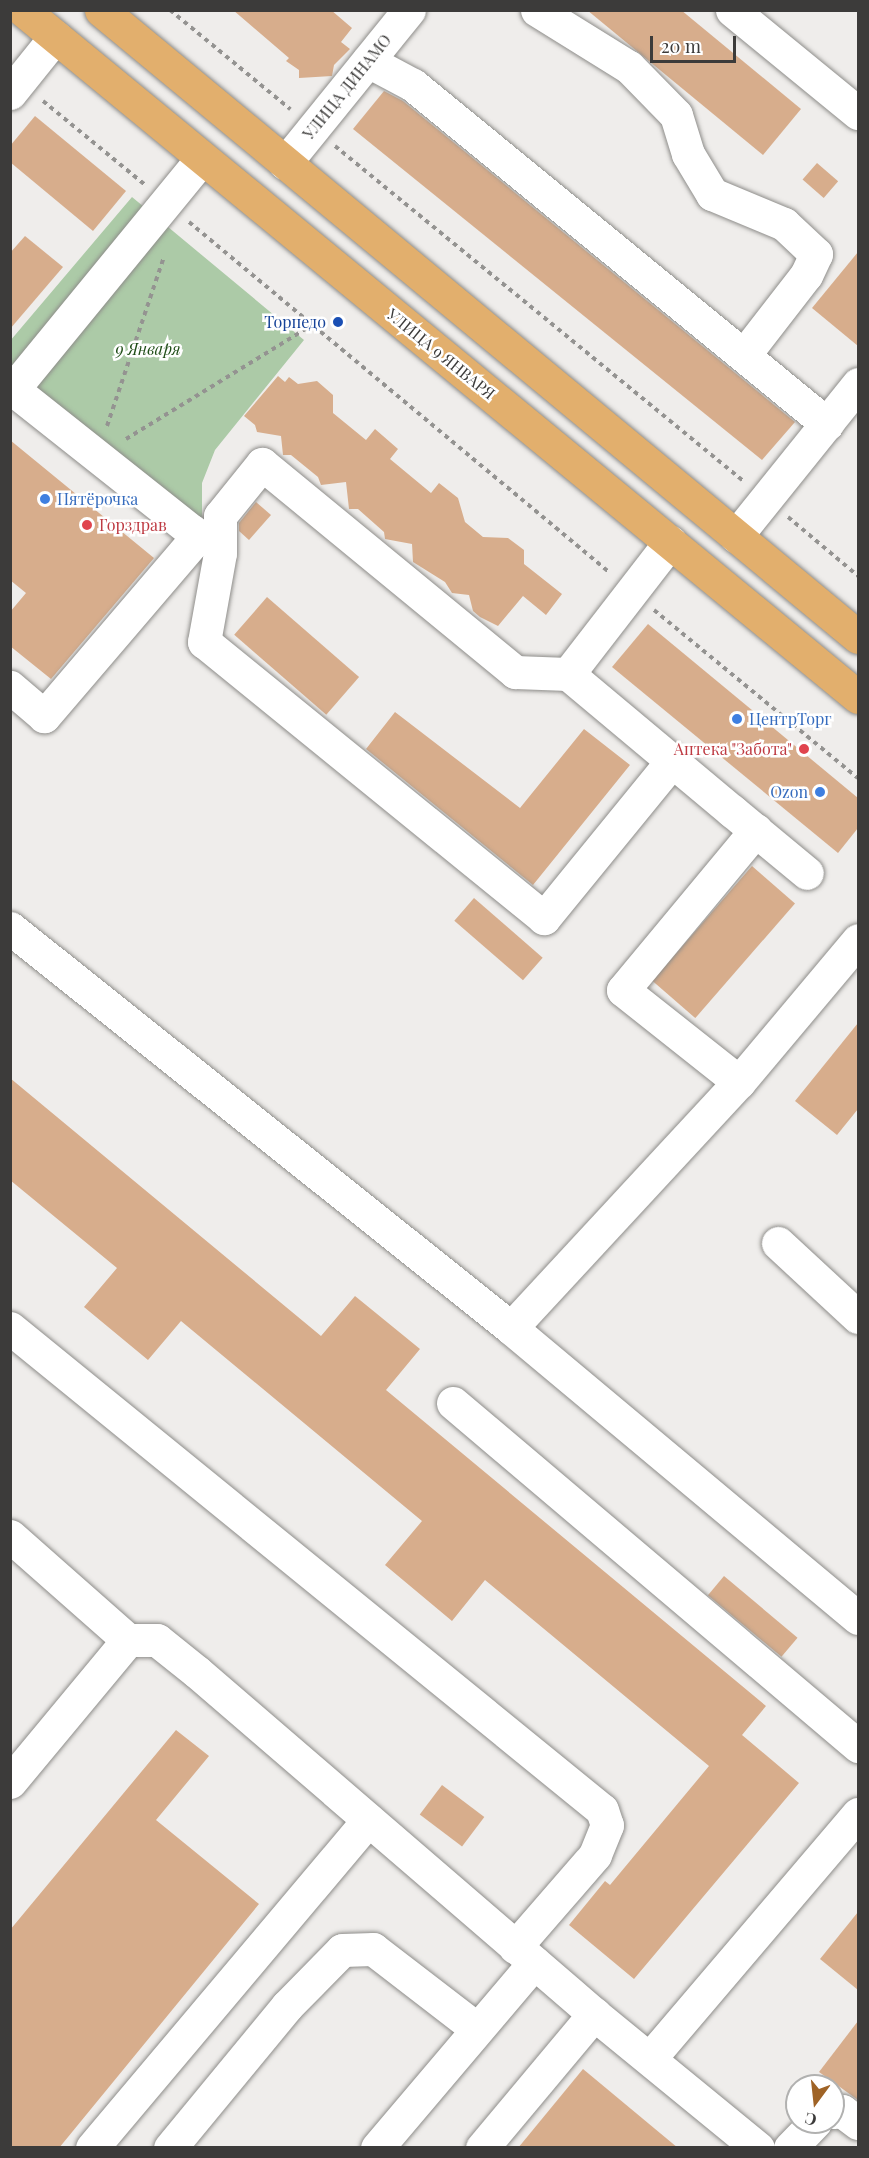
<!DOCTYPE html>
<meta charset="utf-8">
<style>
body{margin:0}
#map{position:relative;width:869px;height:2158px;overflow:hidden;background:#efedeb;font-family:"Playfair Display",serif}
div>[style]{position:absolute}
.green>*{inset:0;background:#accaa7}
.building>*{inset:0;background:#d7ad8c;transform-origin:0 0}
.path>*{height:4px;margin-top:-2px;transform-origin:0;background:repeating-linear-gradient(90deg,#949391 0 4.5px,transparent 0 9px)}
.roads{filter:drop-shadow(0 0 2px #8e8d8a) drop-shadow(0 0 2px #8e8d8a)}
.minor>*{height:33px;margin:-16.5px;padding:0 16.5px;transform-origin:16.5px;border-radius:16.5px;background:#fff}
.major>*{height:33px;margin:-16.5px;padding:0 16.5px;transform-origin:16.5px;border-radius:16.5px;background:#e2af6d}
.dots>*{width:16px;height:16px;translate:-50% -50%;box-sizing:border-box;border:3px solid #fff;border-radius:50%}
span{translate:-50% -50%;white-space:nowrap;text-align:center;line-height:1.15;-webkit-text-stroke:5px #fff;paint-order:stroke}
.street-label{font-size:16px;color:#3c3b3a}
.transit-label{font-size:16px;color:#164399}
.right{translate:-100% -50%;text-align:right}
.park-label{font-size:16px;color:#1f4d17;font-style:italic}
.shop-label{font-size:16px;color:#366cbe}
.left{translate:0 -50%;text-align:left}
.health-label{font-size:16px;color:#be3a42}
.frame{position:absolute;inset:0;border:12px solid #3c3b3a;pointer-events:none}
.north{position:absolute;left:785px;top:2074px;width:60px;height:60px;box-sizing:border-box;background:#fff;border:2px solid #b1b1b0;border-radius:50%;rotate:195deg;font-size:16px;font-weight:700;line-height:24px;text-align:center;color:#3c3b3a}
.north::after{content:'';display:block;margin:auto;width:21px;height:27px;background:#9f6326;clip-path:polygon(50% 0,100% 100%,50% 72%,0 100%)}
.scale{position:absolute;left:650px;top:36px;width:86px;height:27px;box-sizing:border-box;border:3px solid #3c3b3a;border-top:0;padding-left:8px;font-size:18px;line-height:21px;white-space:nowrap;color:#3c3b3a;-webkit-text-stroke:4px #fff;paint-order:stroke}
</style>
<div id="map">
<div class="green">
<div style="clip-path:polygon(132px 197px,304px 340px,215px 450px,202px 483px,202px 525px,11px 378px,10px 341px)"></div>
</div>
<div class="building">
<div style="clip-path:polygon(233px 10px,331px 10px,352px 28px,341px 42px,350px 49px,334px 65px,332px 76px,299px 78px,299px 70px,286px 61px,289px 58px)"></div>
<div style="clip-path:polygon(587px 10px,681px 10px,801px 109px,763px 155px)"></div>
<div style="clip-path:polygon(384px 91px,403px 101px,795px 422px,762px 460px,353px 129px)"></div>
<div style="clip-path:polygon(35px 116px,126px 191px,93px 231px,10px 162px,10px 146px)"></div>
<div style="left:817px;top:163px;width:28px;height:22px;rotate:41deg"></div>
<div style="clip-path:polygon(25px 236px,63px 267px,10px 329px,10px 253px)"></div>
<div style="clip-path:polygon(858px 252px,858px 346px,812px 308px)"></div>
<div style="clip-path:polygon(278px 376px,285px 382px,289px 377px,298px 384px,317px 381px,333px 395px,333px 413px,366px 440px,375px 429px,398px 449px,390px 459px,431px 493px,439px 483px,458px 498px,465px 522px,483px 537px,508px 538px,524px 550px,524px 564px,562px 594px,546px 615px,523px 596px,498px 626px,480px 617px,473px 611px,469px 595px,452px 593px,445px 582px,413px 562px,412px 544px,385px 539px,384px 532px,358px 509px,349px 509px,346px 482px,321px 485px,318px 477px,291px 455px,283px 455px,281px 436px,257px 432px,255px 425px,244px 416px)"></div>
<div style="clip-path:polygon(10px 440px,154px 558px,51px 679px,10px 646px,10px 612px,26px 593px,10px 580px)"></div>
<div style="clip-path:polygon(256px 502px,271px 515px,249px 540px,239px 531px,239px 523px)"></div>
<div style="left:267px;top:597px;width:122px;height:50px;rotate:41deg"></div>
<div style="clip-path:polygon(648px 624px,858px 798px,858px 828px,838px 853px,612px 667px)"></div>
<div style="clip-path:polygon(395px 712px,520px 808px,584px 729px,630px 765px,533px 885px,366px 749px)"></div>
<div style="left:752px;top:866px;width:57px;height:152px;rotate:41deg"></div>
<div style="left:474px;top:898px;width:91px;height:30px;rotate:41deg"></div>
<div style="clip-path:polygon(858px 1023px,858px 1109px,837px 1135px,795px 1101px)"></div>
<div style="clip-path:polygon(10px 1078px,321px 1336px,355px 1296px,420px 1349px,386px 1390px,766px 1706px,742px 1735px,799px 1783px,634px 1979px,569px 1925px,605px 1881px,610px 1885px,709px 1766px,485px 1580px,452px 1621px,385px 1565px,422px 1521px,181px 1321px,148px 1360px,84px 1307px,117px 1268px,10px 1180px)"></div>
<div style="left:724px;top:1576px;width:96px;height:25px;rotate:40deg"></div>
<div style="clip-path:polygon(176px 1730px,209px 1756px,156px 1820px,259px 1904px,59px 2148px,10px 2148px,10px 1930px)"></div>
<div style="left:442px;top:1785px;width:53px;height:37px;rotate:37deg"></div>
<div style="clip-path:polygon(858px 1912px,858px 1990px,820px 1959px)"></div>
<div style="clip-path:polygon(858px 2021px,858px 2100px,819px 2072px)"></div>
<div style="clip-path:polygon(583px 2069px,678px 2148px,518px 2148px)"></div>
</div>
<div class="path">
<div style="left:170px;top:10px;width:156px;rotate:39.5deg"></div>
<div style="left:43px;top:101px;width:131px;rotate:39.4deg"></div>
<div style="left:335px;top:146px;width:527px;rotate:39.37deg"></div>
<div style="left:189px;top:222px;width:547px;rotate:39.81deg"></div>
<div style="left:107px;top:426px;width:178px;rotate:-71.4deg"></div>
<div style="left:126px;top:439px;width:218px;rotate:-31.5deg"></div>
<div style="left:788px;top:517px;width:92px;rotate:40.1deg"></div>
<div style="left:654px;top:610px;width:264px;rotate:39.5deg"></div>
</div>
<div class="roads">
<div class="minor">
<div style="left:537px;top:10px;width:108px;rotate:31.8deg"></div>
<div style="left:629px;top:67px;width:67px;rotate:45.6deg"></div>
<div style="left:676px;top:115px;width:41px;rotate:72.9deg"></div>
<div style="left:688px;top:154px;width:47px;rotate:59deg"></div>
<div style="left:712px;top:194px;width:78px;rotate:22.6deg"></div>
<div style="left:784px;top:224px;width:44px;rotate:43.2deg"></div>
<div style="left:816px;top:254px;width:23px;rotate:115deg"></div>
<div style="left:806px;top:275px;width:101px;rotate:127.8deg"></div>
<div style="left:732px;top:10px;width:163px;rotate:39.3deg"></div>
<div style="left:368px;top:61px;width:51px;rotate:28.1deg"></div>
<div style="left:413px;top:85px;width:535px;rotate:39.31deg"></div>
<div style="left:10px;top:93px;width:72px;rotate:-51.2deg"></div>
<div style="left:285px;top:163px;width:197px;rotate:-51deg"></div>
<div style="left:10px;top:387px;width:232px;rotate:38.4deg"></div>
<div style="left:192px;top:531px;width:12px;rotate:90deg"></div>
<div style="left:192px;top:543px;width:228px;rotate:130.5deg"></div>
<div style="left:44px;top:716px;width:45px;rotate:-139.5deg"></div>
<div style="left:14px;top:388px;width:297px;rotate:-50.7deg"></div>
<div style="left:736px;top:536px;width:195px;rotate:-51.2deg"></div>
<div style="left:568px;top:674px;width:167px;rotate:-52.3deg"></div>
<div style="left:672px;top:761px;width:203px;rotate:129.2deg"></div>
<div style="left:544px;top:918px;width:438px;rotate:-140.9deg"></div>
<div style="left:204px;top:642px;width:90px;rotate:-79.8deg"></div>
<div style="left:220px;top:553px;width:37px;rotate:-90deg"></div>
<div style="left:220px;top:516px;width:67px;rotate:-51.1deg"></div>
<div style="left:262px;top:464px;width:328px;rotate:39.4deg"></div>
<div style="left:515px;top:672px;width:53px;rotate:2.2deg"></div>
<div style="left:568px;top:674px;width:214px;rotate:39.9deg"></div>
<div style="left:732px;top:811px;width:97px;rotate:39.6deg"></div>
<div style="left:10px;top:928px;width:641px;rotate:38.6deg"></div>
<div style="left:511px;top:1328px;width:452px;rotate:39.9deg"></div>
<div style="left:739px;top:1082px;width:148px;rotate:-141.6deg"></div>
<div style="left:623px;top:990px;width:208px;rotate:-50.3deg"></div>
<div style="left:778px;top:1243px;width:109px;rotate:42.8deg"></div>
<div style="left:10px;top:1328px;width:763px;rotate:39.15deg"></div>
<div style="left:602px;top:1810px;width:16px;rotate:72deg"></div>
<div style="left:607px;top:1825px;width:32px;rotate:112deg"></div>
<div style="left:595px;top:1855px;width:122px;rotate:131deg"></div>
<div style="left:511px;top:1328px;width:335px;rotate:-47.2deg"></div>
<div style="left:739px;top:1082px;width:185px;rotate:-50deg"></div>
<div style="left:453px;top:1403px;width:531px;rotate:40.26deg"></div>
<div style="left:10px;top:1536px;width:157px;rotate:41.4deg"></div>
<div style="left:128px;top:1640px;width:29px"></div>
<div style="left:157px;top:1640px;width:51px;rotate:38.7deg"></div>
<div style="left:197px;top:1672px;width:524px;rotate:40.74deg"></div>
<div style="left:594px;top:2014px;width:212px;rotate:39.3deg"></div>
<div style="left:10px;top:1782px;width:185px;rotate:-50.3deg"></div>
<div style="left:651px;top:2057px;width:319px;rotate:-49.6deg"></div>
<div style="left:833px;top:2112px;width:9px;rotate:-6deg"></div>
<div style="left:842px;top:2111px;width:20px;rotate:37deg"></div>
<div style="left:92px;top:2148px;width:429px;rotate:-49.9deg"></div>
<div style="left:170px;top:2148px;width:184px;rotate:-50.5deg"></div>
<div style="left:287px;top:2006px;width:78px;rotate:-45.5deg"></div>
<div style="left:342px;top:1950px;width:31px;rotate:-2deg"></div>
<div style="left:373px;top:1949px;width:131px;rotate:37.6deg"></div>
<div style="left:377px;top:2148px;width:243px;rotate:-49.7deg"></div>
<div style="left:482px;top:2148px;width:175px;rotate:-50.1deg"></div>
<div style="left:790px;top:2148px;width:36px;rotate:-46deg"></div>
</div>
<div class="major">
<div style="left:23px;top:10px;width:1081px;rotate:39.45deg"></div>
<div style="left:101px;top:10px;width:983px;rotate:39.63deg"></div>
</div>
</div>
<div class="dots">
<div style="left:338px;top:322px;background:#1a4fb4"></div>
<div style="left:45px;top:499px;background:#3f7fe0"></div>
<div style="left:87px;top:525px;background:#e0444e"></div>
<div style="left:737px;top:719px;background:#3f7fe0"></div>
<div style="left:804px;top:749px;background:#e0444e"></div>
<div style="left:820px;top:792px;background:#3f7fe0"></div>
</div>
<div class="street-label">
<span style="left:347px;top:87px;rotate:-51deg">УЛИЦА ДИНАМО</span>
<span style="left:441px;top:354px;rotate:39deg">УЛИЦА 9 ЯНВАРЯ</span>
</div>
<div class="transit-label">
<span class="right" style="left:326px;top:322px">Торпедо</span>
</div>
<div class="park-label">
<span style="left:148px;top:349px">9 Января</span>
</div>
<div class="shop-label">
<span class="left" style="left:57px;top:499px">Пятёрочка</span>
<span class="left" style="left:749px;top:719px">ЦентрТорг</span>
<span class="right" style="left:808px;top:792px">Ozon</span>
</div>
<div class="health-label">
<span class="left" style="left:99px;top:525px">Горздрав</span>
<span class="right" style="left:792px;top:749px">Аптека "Забота"</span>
</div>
<div class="frame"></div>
<div class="north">С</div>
<div class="scale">20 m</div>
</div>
